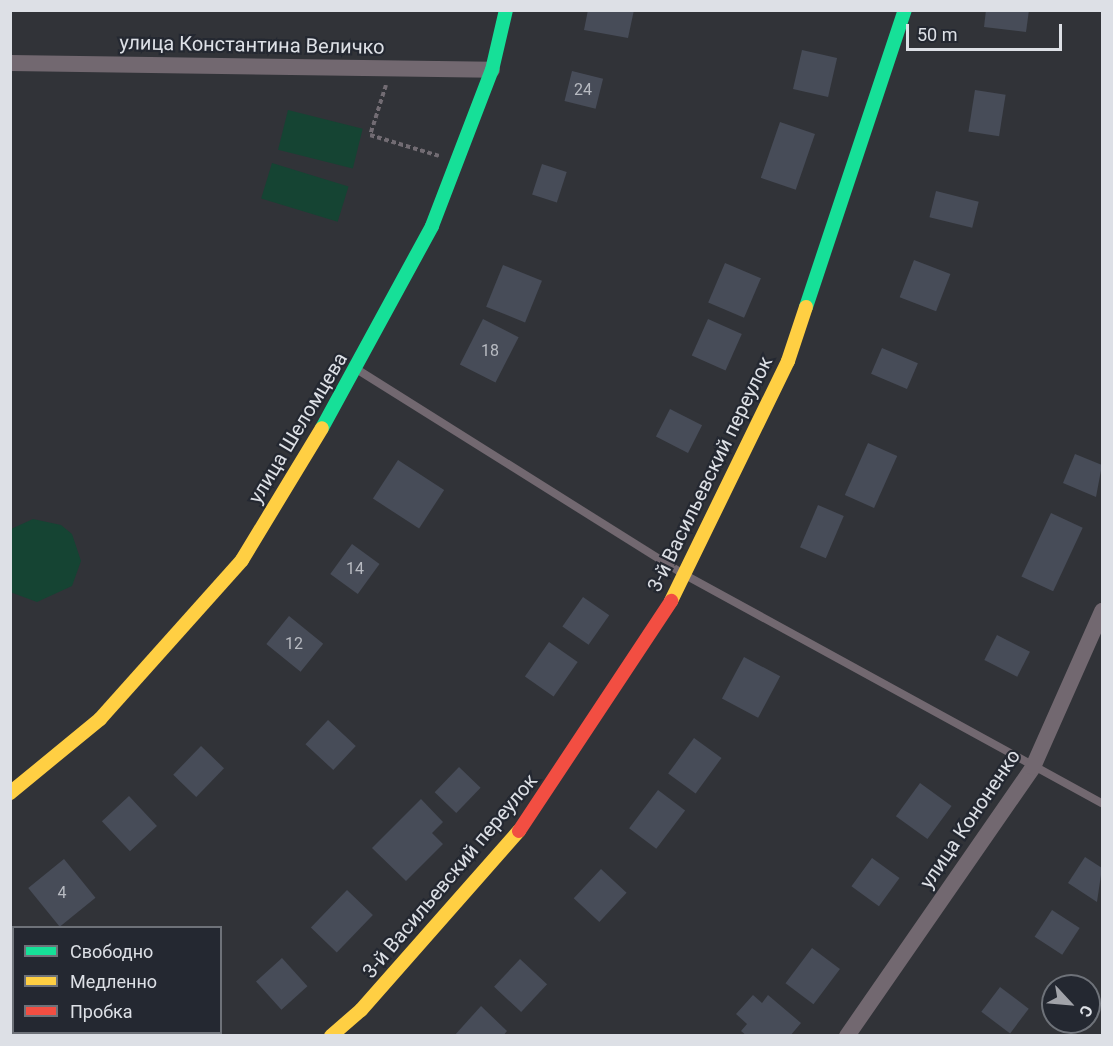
<!DOCTYPE html>
<meta charset="utf-8">
<style>
body{margin:0}
#map{position:relative;width:1113px;height:1046px;overflow:hidden;background:#313338;font-family:Roboto,sans-serif}
div>[style]{position:absolute}
.green>*{inset:0;background:#154433;transform-origin:0 0}
.building>*{inset:0;background:#474c58;transform-origin:0 0}
.path>*{height:4px;margin-top:-2px;transform-origin:0;background:repeating-linear-gradient(90deg,#726c73 0 4.5px,transparent 0 7.5px)}
.lane>*{height:8px;margin:-4px;padding:0 4px;transform-origin:4px;border-radius:4px;background:#726870}
.street>*{height:16px;margin:-8px;padding:0 8px;transform-origin:8px;border-radius:8px;background:#726870}
.fast>*{height:14px;margin:-7px;padding:0 7px;transform-origin:7px;border-radius:7px;background:#16e098}
.slow>*{height:14px;margin:-7px;padding:0 7px;transform-origin:7px;border-radius:7px;background:#ffcf43}
.jam>*{height:14px;margin:-7px;padding:0 7px;transform-origin:7px;border-radius:7px;background:#f24e42}
span{translate:-50% -50%;white-space:nowrap;text-align:center;line-height:1.15;-webkit-text-stroke:4.5px #242831;paint-order:stroke}
.number-label{font-size:16px;color:#b8bbc2}
.number-label span{-webkit-text-stroke-width:0}
.street-label{font-size:20px;color:#dde0e6}
.frame{position:absolute;inset:0;border:12px solid #dde0e6;pointer-events:none}
.legend{position:absolute;left:12px;top:926px;width:210px;height:108px;box-sizing:border-box;background:#242831;border:2px solid #6e7279;margin:0;padding:8px 10px;list-style:none;font-size:18px;color:#dde0e6}
.legend li{display:flex;align-items:center;gap:12px;height:30px}
.legend b{width:30px;border:2px solid #6e7279}
.north{position:absolute;left:1041px;top:974px;width:60px;height:60px;box-sizing:border-box;background:#242831;border:2px solid #6e7279;border-radius:50%;rotate:116deg;font-size:16px;font-weight:700;line-height:24px;text-align:center;color:#dde0e6}
.north::after{content:'';display:block;margin:auto;width:21px;height:27px;background:#a1a3a9;clip-path:polygon(50% 0,100% 100%,50% 72%,0 100%)}
.scale{position:absolute;left:906px;top:24px;width:156px;height:27px;box-sizing:border-box;border:3px solid #dde0e6;border-top:0;padding-left:8px;font-size:18px;line-height:21px;white-space:nowrap;color:#dde0e6;-webkit-text-stroke:4px #242831;paint-order:stroke}
</style>
<div id="map">
<div class="green">
<div style="left:288px;top:110px;width:77px;height:41px;rotate:14deg"></div>
<div style="left:272px;top:163px;width:80px;height:37px;rotate:17deg"></div>
<div style="clip-path:polygon(33px 519px,61px 525px,72px 534px,81px 561px,72px 586px,37px 602px,10px 592px,11px 529px)"></div>
</div>
<div class="building">
<div style="clip-path:polygon(588px 10px,634px 10px,628px 38px,584px 30px)"></div>
<div style="clip-path:polygon(986px 10px,1029px 10px,1026px 32px,984px 27px)"></div>
<div style="left:802px;top:50px;width:36px;height:40px;rotate:13deg"></div>
<div style="left:572px;top:71px;width:32px;height:31px;rotate:14deg"></div>
<div style="left:975px;top:90px;width:31px;height:42px;rotate:9deg"></div>
<div style="left:780px;top:122px;width:37px;height:59px;rotate:19deg"></div>
<div style="left:542px;top:164px;width:26px;height:32px;rotate:18deg"></div>
<div style="left:936px;top:191px;width:44px;height:27px;rotate:14deg"></div>
<div style="left:914px;top:260px;width:39px;height:40px;rotate:21deg"></div>
<div style="left:725px;top:263px;width:39px;height:43px;rotate:23deg"></div>
<div style="left:503px;top:265px;width:42px;height:45px;rotate:22deg"></div>
<div style="left:483px;top:319px;width:40px;height:51px;rotate:27deg"></div>
<div style="left:708px;top:319px;width:37px;height:40px;rotate:24deg"></div>
<div style="left:882px;top:348px;width:39px;height:28px;rotate:23deg"></div>
<div style="left:670px;top:409px;width:36px;height:31px;rotate:27deg"></div>
<div style="left:868px;top:443px;width:32px;height:57px;rotate:24deg"></div>
<div style="clip-path:polygon(1075px 454px,1102px 465px,1096px 497px,1063px 483px)"></div>
<div style="left:398px;top:460px;width:55px;height:46px;rotate:33deg"></div>
<div style="left:818px;top:505px;width:28px;height:46px;rotate:23deg"></div>
<div style="left:1051px;top:513px;width:35px;height:70px;rotate:25deg"></div>
<div style="left:352px;top:544px;width:34px;height:37px;rotate:36deg"></div>
<div style="left:583px;top:597px;width:32px;height:36px;rotate:35deg"></div>
<div style="left:289px;top:616px;width:44px;height:36px;rotate:39deg"></div>
<div style="left:997px;top:635px;width:37px;height:28px;rotate:27deg"></div>
<div style="left:549px;top:642px;width:35px;height:42px;rotate:35deg"></div>
<div style="left:744px;top:657px;width:41px;height:47px;rotate:28deg"></div>
<div style="left:328px;top:720px;width:38px;height:33px;rotate:43deg"></div>
<div style="left:694px;top:738px;width:34px;height:44px;rotate:36deg"></div>
<div style="left:201px;top:746px;width:32px;height:40px;rotate:44deg"></div>
<div style="left:459px;top:767px;width:30px;height:35px;rotate:44deg"></div>
<div style="left:920px;top:783px;width:39px;height:41px;rotate:36deg"></div>
<div style="left:658px;top:790px;width:34px;height:48px;rotate:37deg"></div>
<div style="left:129px;top:796px;width:41px;height:37px;rotate:47deg"></div>
<div style="clip-path:polygon(421px 799px,443px 822px,432px 833px,443px 844px,406px 881px,372px 848px)"></div>
<div style="clip-path:polygon(1085px 857px,1102px 868px,1097px 902px,1068px 883px)"></div>
<div style="left:872px;top:858px;width:34px;height:35px;rotate:36deg"></div>
<div style="left:64px;top:859px;width:50px;height:46px;rotate:51deg"></div>
<div style="left:601px;top:869px;width:35px;height:40px;rotate:43deg"></div>
<div style="left:347px;top:890px;width:36px;height:52px;rotate:44deg"></div>
<div style="left:1052px;top:910px;width:33px;height:32px;rotate:33deg"></div>
<div style="left:812px;top:948px;width:35px;height:44px;rotate:37deg"></div>
<div style="left:282px;top:958px;width:38px;height:35px;rotate:48deg"></div>
<div style="left:520px;top:959px;width:37px;height:38px;rotate:43deg"></div>
<div style="left:1000px;top:987px;width:36px;height:31px;rotate:37deg"></div>
<div style="clip-path:polygon(753px 995px,762px 1003px,768px 995px,801px 1023px,790px 1036px,747px 1036px,741px 1031px,747px 1024px,736px 1014px)"></div>
<div style="clip-path:polygon(481px 1006px,507px 1031px,503px 1036px,454px 1036px)"></div>
<div style="left:142px;top:1032px;width:65px;height:4px"></div>
</div>
<div class="path">
<div style="left:386px;top:85px;width:52px;rotate:107.7deg"></div>
<div style="left:370px;top:135px;width:72px;rotate:16.9deg"></div>
</div>
<div class="lane">
<div style="left:358px;top:370px;width:388px;rotate:32.1deg"></div>
<div style="left:687px;top:576px;width:473px;rotate:28.7deg"></div>
</div>
<div class="street">
<div style="left:10px;top:63px;width:482px;rotate:0.8deg"></div>
<div style="left:847px;top:1036px;width:327px;rotate:-55.3deg"></div>
<div style="left:1033px;top:767px;width:171px;rotate:-66.1deg"></div>
</div>
<div class="fast">
<div style="left:806px;top:307px;width:313px;rotate:-71.6deg"></div>
<div style="left:322px;top:428px;width:230px;rotate:-61.4deg"></div>
<div style="left:432px;top:226px;width:167px;rotate:-69deg"></div>
<div style="left:492px;top:70px;width:62px;rotate:-76.9deg"></div>
</div>
<div class="slow">
<div style="left:671px;top:601px;width:267px;rotate:-64deg"></div>
<div style="left:788px;top:361px;width:57px;rotate:-71.6deg"></div>
<div style="left:10px;top:793px;width:117px;rotate:-39.4deg"></div>
<div style="left:100px;top:719px;width:213px;rotate:-48.2deg"></div>
<div style="left:242px;top:560px;width:154px;rotate:-58.8deg"></div>
<div style="left:331px;top:1036px;width:40px;rotate:-41deg"></div>
<div style="left:361px;top:1010px;width:239px;rotate:-48.6deg"></div>
</div>
<div class="jam">
<div style="left:519px;top:831px;width:276px;rotate:-56.5deg"></div>
</div>
<div class="number-label">
<span style="left:583px;top:90px">24</span>
<span style="left:490px;top:351px">18</span>
<span style="left:355px;top:569px">14</span>
<span style="left:294px;top:644px">12</span>
<span style="left:62px;top:893px">4</span>
</div>
<div class="street-label">
<span style="left:252px;top:45px;rotate:1deg">улица Константина Величко</span>
<span style="left:298px;top:428px;rotate:-59deg">улица Шеломцева</span>
<span style="left:710px;top:474px;rotate:-64deg">3-й Васильевский переулок</span>
<span style="left:970px;top:819px;rotate:-56deg">улица Кононенко</span>
<span style="left:450px;top:876px;rotate:-50deg">3-й Васильевский переулок</span>
</div>
<div class="frame"></div>
<ul class="legend">
<li><b style="height:8px;background:#16e098"></b>Свободно</li>
<li><b style="height:8px;background:#ffcf43"></b>Медленно</li>
<li><b style="height:8px;background:#f24e42"></b>Пробка</li>
</ul>
<div class="north">С</div>
<div class="scale">50 m</div>
</div>
